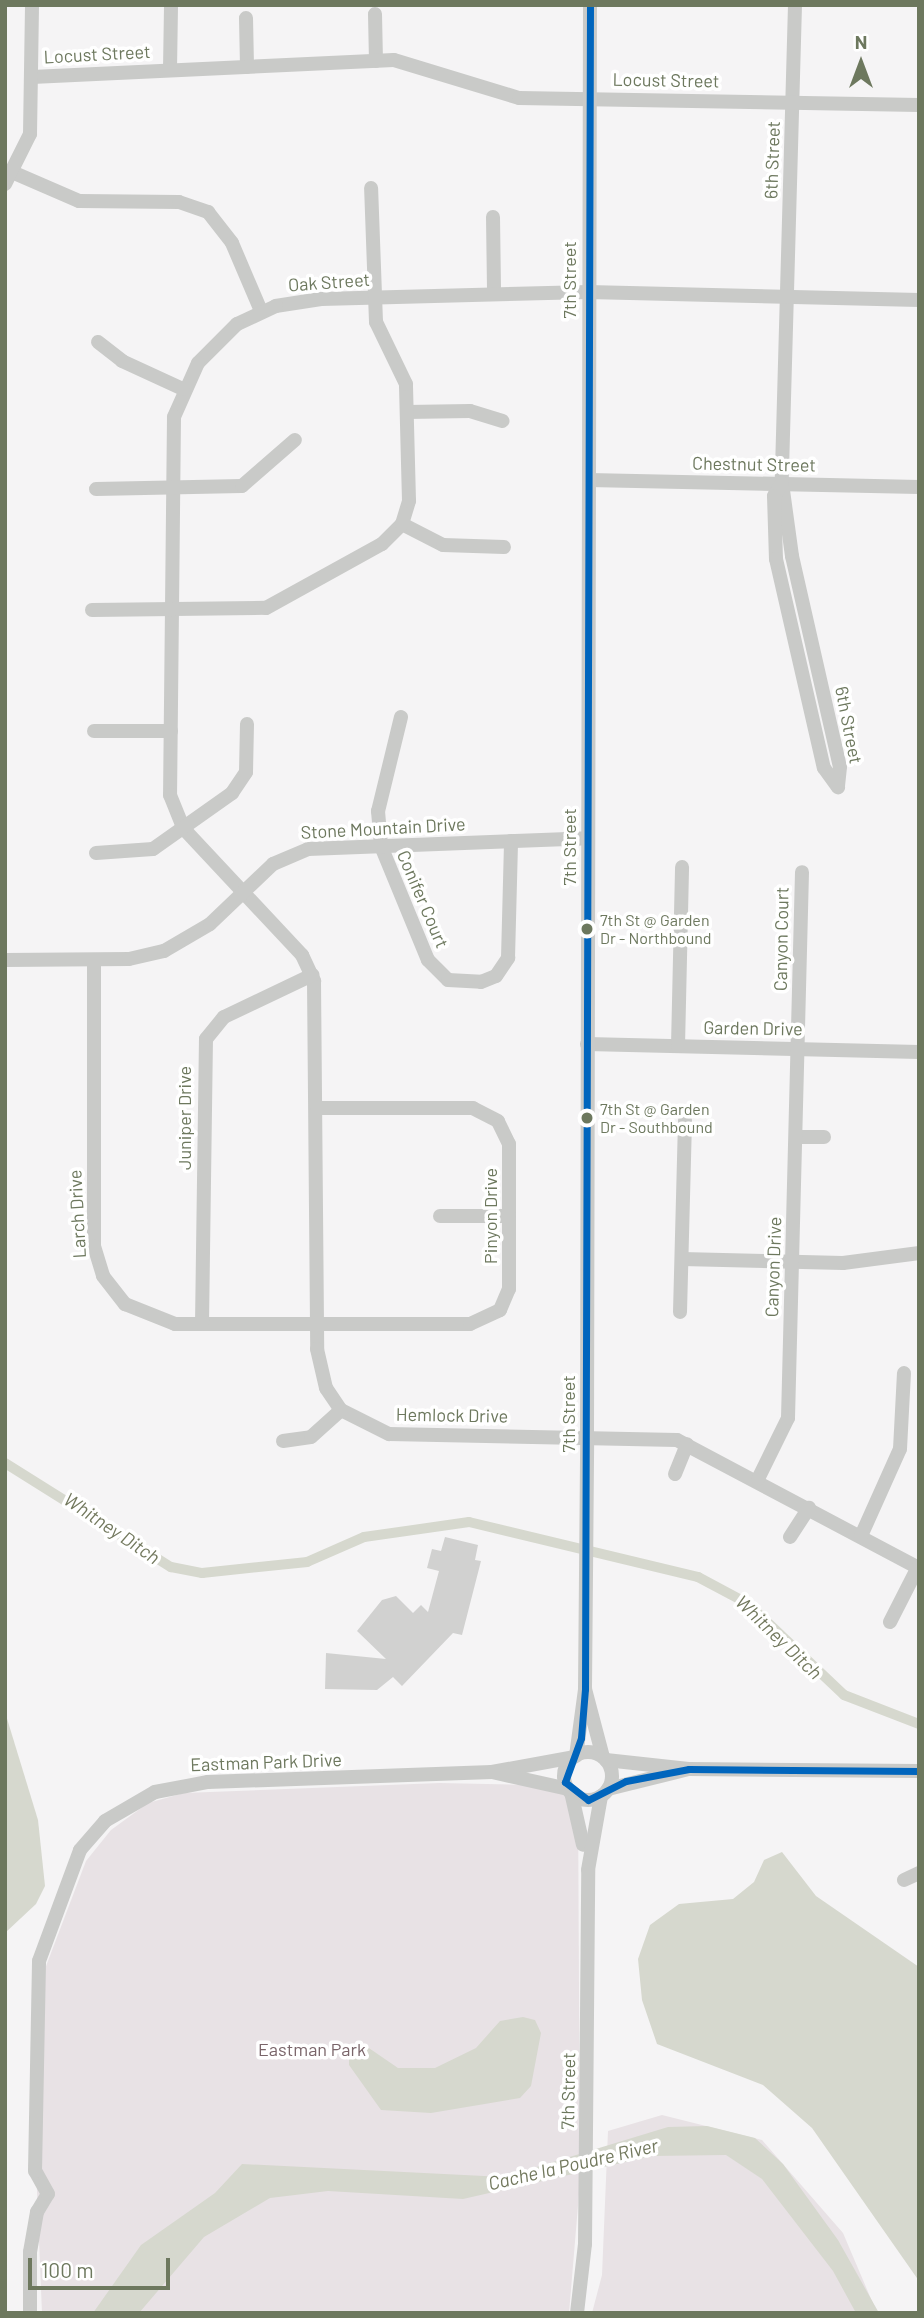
<!DOCTYPE html>
<style>
body{margin:0}
#map{position:relative;width:924px;height:2318px;overflow:hidden;background:#f5f4f5;font-family:Barlow,sans-serif}
div>[style]{position:absolute}
.green>*{inset:0;background:#e8e2e5}
.water>*{inset:0;background:#d6d8ce}
.canal>*{height:10px;margin:-5px;padding:0 5px;transform-origin:5px;border-radius:5px;background:#d6d8ce}
.building>*{inset:0;background:#d1d1d0}
.minor>*{height:14px;margin:-7px;padding:0 7px;transform-origin:7px;border-radius:7px;background:#c9cac8}
.minor>.ring{margin:-7px;padding:0;box-sizing:content-box;background:none;border:14px solid #c9cac8;border-radius:50%}
.bus-1>*{height:7px;margin:-3.5px;padding:0 3.5px;transform-origin:3.5px;border-radius:3.5px;background:#0065bd}
.dots>*{width:19px;height:19px;translate:-50% -50%;box-sizing:border-box;border:4px solid #fff;border-radius:50%}
span{translate:-50% -50%;white-space:nowrap;text-align:center;line-height:1.15;-webkit-text-stroke:7px #fff;paint-order:stroke}
.bus-label{font-size:16px;color:#6d785e}
.left{translate:0 -50%;text-align:left}
.street-label{font-size:18px;color:#6d785e}
.park-label{font-size:18px;color:#7a656a}
.water-label{font-size:19px;color:#72785d;font-style:italic}
.frame{position:absolute;inset:0;border:7px solid #6d785e;pointer-events:none}
.north{position:absolute;left:826px;top:28px;width:70px;height:70px;-webkit-text-stroke:5px #fff;paint-order:stroke;rotate:0deg;font-size:19px;font-weight:700;line-height:28px;text-align:center;color:#6d785e}
.north::after{content:'';display:block;margin:auto;width:24px;height:32px;background:#6d785e;clip-path:polygon(50% 0,100% 100%,50% 72%,0 100%)}
.scale{position:absolute;left:28px;top:2258px;width:142px;height:32px;box-sizing:border-box;border:4px solid #6d785e;border-top:0;padding-left:9px;font-size:21px;line-height:24px;white-space:nowrap;color:#6d785e;-webkit-text-stroke:5px #fff;paint-order:stroke}
</style>
<div id="map">
<div class="green">
<div style="clip-path:polygon(440px 1783px,570px 1786px,578px 1793px,580px 2182px,569px 2313px,42px 2313px,36px 2167px,43px 1974px,86px 1861px,111px 1830px,148px 1803px,184px 1793px)"></div>
<div style="clip-path:polygon(662px 2115px,762px 2140px,843px 2233px,877px 2313px,592px 2313px,602px 2275px,608px 2131px)"></div>
</div>
<div class="water">
<div style="clip-path:polygon(5px 1712px,38px 1820px,45px 1886px,36px 1904px,5px 1933px)"></div>
<div style="clip-path:polygon(782px 1852px,816px 1896px,919px 1967px,919px 2281px,812px 2128px,763px 2085px,657px 2044px,642px 2000px,638px 1959px,650px 1925px,679px 1904px,733px 1899px,754px 1882px,764px 1860px)"></div>
<div style="clip-path:polygon(523px 2017px,535px 2020px,541px 2033px,531px 2086px,520px 2098px,431px 2113px,381px 2110px,349px 2065px,349px 2054px,363px 2044px,398px 2068px,435px 2068px,476px 2048px,500px 2021px)"></div>
<div style="clip-path:polygon(707px 2126px,755px 2138px,783px 2164px,838px 2240px,879px 2313px,856px 2313px,833px 2271px,762px 2179px,726px 2155px,652px 2156px,463px 2199px,328px 2191px,270px 2198px,204px 2237px,139px 2313px,93px 2313px,141px 2245px,215px 2193px,242px 2164px,504px 2177px,668px 2127px)"></div>
</div>
<div class="canal">
<div style="left:5px;top:1463px;width:196px;rotate:32.1deg"></div>
<div style="left:171px;top:1567px;width:32px;rotate:11deg"></div>
<div style="left:202px;top:1573px;width:106px;rotate:-6deg"></div>
<div style="left:307px;top:1562px;width:62px;rotate:-23.7deg"></div>
<div style="left:364px;top:1537px;width:106px;rotate:-8.1deg"></div>
<div style="left:469px;top:1522px;width:236px;rotate:13.5deg"></div>
<div style="left:698px;top:1577px;width:55px;rotate:28deg"></div>
<div style="left:747px;top:1603px;width:134px;rotate:43.5deg"></div>
<div style="left:844px;top:1695px;width:80px;rotate:21.1deg"></div>
</div>
<div class="building">
<div style="clip-path:polygon(445px 1537px,478px 1545px,475px 1560px,481px 1561px,462px 1635px,453px 1633px,402px 1686px,393px 1677px,377px 1690px,325px 1689px,326px 1653px,386px 1659px,357px 1631px,382px 1600px,396px 1596px,413px 1613px,421px 1605px,428px 1612px,439px 1571px,427px 1568px,432px 1549px,441px 1551px)"></div>
</div>
<div class="minor">
<div style="left:795px;top:5px;width:478px;rotate:91.6deg"></div>
<div style="left:782px;top:483px;width:74px;rotate:82.2deg"></div>
<div style="left:792px;top:556px;width:216px;rotate:77.2deg"></div>
<div style="left:840px;top:767px;width:20px;rotate:96deg"></div>
<div style="left:375px;top:14px;width:47px;rotate:88.8deg"></div>
<div style="left:246px;top:18px;width:49px;rotate:88.8deg"></div>
<div style="left:170px;top:70px;width:65px;rotate:-89.1deg"></div>
<div style="left:32px;top:77px;width:362px;rotate:-2.7deg"></div>
<div style="left:394px;top:60px;width:131px;rotate:16.9deg"></div>
<div style="left:519px;top:98px;width:400px;rotate:1deg"></div>
<div style="left:12px;top:172px;width:73px;rotate:23.4deg"></div>
<div style="left:79px;top:201px;width:100px;rotate:0.6deg"></div>
<div style="left:179px;top:202px;width:31px;rotate:19deg"></div>
<div style="left:208px;top:212px;width:39px;rotate:52deg"></div>
<div style="left:232px;top:243px;width:74px;rotate:66.9deg"></div>
<div style="left:5px;top:184px;width:56px;rotate:-63.4deg"></div>
<div style="left:30px;top:134px;width:129px;rotate:-89.1deg"></div>
<div style="left:493px;top:217px;width:76px;rotate:89.2deg"></div>
<div style="left:919px;top:300px;width:331px;rotate:-178.6deg"></div>
<div style="left:588px;top:292px;width:267px;rotate:178.5deg"></div>
<div style="left:321px;top:299px;width:46px;rotate:171.2deg"></div>
<div style="left:276px;top:306px;width:43px;rotate:155.2deg"></div>
<div style="left:237px;top:324px;width:55px;rotate:135deg"></div>
<div style="left:198px;top:363px;width:59px;rotate:114deg"></div>
<div style="left:174px;top:417px;width:378px;rotate:90.6deg"></div>
<div style="left:170px;top:795px;width:37px;rotate:68deg"></div>
<div style="left:184px;top:829px;width:173px;rotate:46.9deg"></div>
<div style="left:302px;top:955px;width:29px;rotate:65deg"></div>
<div style="left:314px;top:981px;width:368px;rotate:89.5deg"></div>
<div style="left:317px;top:1349px;width:40px;rotate:77deg"></div>
<div style="left:326px;top:1388px;width:27px;rotate:56deg"></div>
<div style="left:341px;top:1410px;width:54px;rotate:26.6deg"></div>
<div style="left:389px;top:1434px;width:288px;rotate:1.2deg"></div>
<div style="left:677px;top:1440px;width:274px;rotate:27.9deg"></div>
<div style="left:98px;top:342px;width:31px;rotate:38deg"></div>
<div style="left:122px;top:361px;width:67px;rotate:24.7deg"></div>
<div style="left:407px;top:412px;width:63px;rotate:-0.9deg"></div>
<div style="left:470px;top:411px;width:34px;rotate:17deg"></div>
<div style="left:589px;top:480px;width:330px;rotate:1.2deg"></div>
<div style="left:782px;top:483px;width:15px;rotate:122deg"></div>
<div style="left:774px;top:496px;width:63px;rotate:88.2deg"></div>
<div style="left:776px;top:559px;width:214px;rotate:77.1deg"></div>
<div style="left:824px;top:768px;width:24px;rotate:54deg"></div>
<div style="left:96px;top:489px;width:146px;rotate:-1.2deg"></div>
<div style="left:242px;top:486px;width:70px;rotate:-41deg"></div>
<div style="left:402px;top:524px;width:46px;rotate:27.1deg"></div>
<div style="left:443px;top:545px;width:61px;rotate:1.9deg"></div>
<div style="left:92px;top:610px;width:174px;rotate:-0.7deg"></div>
<div style="left:266px;top:608px;width:132px;rotate:-28.9deg"></div>
<div style="left:382px;top:544px;width:28px;rotate:-45deg"></div>
<div style="left:402px;top:524px;width:24px;rotate:-73deg"></div>
<div style="left:409px;top:501px;width:117px;rotate:-91.5deg"></div>
<div style="left:406px;top:384px;width:69px;rotate:-115.8deg"></div>
<div style="left:376px;top:322px;width:134px;rotate:-92.1deg"></div>
<div style="left:401px;top:717px;width:97px;rotate:103.7deg"></div>
<div style="left:378px;top:811px;width:35px;rotate:85deg"></div>
<div style="left:381px;top:846px;width:123px;rotate:67.6deg"></div>
<div style="left:428px;top:960px;width:28px;rotate:45deg"></div>
<div style="left:448px;top:980px;width:33px;rotate:3deg"></div>
<div style="left:481px;top:982px;width:16px;rotate:-22deg"></div>
<div style="left:496px;top:976px;width:22px;rotate:-56deg"></div>
<div style="left:508px;top:958px;width:117px;rotate:-88.5deg"></div>
<div style="left:94px;top:731px;width:77px"></div>
<div style="left:96px;top:853px;width:57px;rotate:-4deg"></div>
<div style="left:153px;top:849px;width:97px;rotate:-35.3deg"></div>
<div style="left:232px;top:793px;width:25px;rotate:-56deg"></div>
<div style="left:246px;top:772px;width:48px;rotate:-88.8deg"></div>
<div style="left:5px;top:960px;width:124px;rotate:-0.5deg"></div>
<div style="left:129px;top:959px;width:36px;rotate:-13deg"></div>
<div style="left:164px;top:951px;width:53px;rotate:-30.4deg"></div>
<div style="left:210px;top:924px;width:87px;rotate:-43.6deg"></div>
<div style="left:273px;top:864px;width:38px;rotate:-23deg"></div>
<div style="left:308px;top:849px;width:280px;rotate:-2.2deg"></div>
<div style="left:94px;top:960px;width:286px;rotate:90deg"></div>
<div style="left:94px;top:1246px;width:31px;rotate:73deg"></div>
<div style="left:103px;top:1276px;width:36px;rotate:52deg"></div>
<div style="left:125px;top:1304px;width:54px;rotate:21.8deg"></div>
<div style="left:175px;top:1324px;width:295px"></div>
<div style="left:470px;top:1324px;width:33px;rotate:-25deg"></div>
<div style="left:500px;top:1310px;width:23px;rotate:-67deg"></div>
<div style="left:509px;top:1289px;width:145px;rotate:-90deg"></div>
<div style="left:509px;top:1144px;width:25px;rotate:-116deg"></div>
<div style="left:498px;top:1121px;width:28px;rotate:-153deg"></div>
<div style="left:473px;top:1108px;width:156px;rotate:180deg"></div>
<div style="left:587px;top:1044px;width:332px;rotate:1.4deg"></div>
<div style="left:678px;top:1046px;width:179px;rotate:-88.7deg"></div>
<div style="left:796px;top:1137px;width:28px"></div>
<div style="left:440px;top:1216px;width:69px"></div>
<div style="left:682px;top:1259px;width:161px;rotate:1.4deg"></div>
<div style="left:843px;top:1263px;width:77px;rotate:-7.5deg"></div>
<div style="left:680px;top:1312px;width:192px;rotate:-88.5deg"></div>
<div style="left:202px;top:1324px;width:285px;rotate:-89.2deg"></div>
<div style="left:206px;top:1039px;width:28px;rotate:-51deg"></div>
<div style="left:224px;top:1017px;width:98px;rotate:-25.5deg"></div>
<div style="left:283px;top:1441px;width:28px;rotate:-8deg"></div>
<div style="left:311px;top:1437px;width:40px;rotate:-42deg"></div>
<div style="left:675px;top:1474px;width:32px;rotate:-68deg"></div>
<div style="left:758px;top:1479px;width:68px;rotate:-63.8deg"></div>
<div style="left:788px;top:1418px;width:546px;rotate:-88.53deg"></div>
<div style="left:861px;top:1536px;width:95px;rotate:-65.9deg"></div>
<div style="left:900px;top:1449px;width:76px;rotate:-87deg"></div>
<div style="left:790px;top:1537px;width:35px;rotate:-57deg"></div>
<div style="left:890px;top:1622px;width:62px;rotate:-63deg"></div>
<div style="left:585px;top:1689px;width:70px;rotate:75.2deg"></div>
<div class="ring" style="left:564px;top:1752px;width:34px;height:34px"></div>
<div style="left:576px;top:1756px;width:68px;rotate:-82.3deg"></div>
<div style="left:585px;top:1689px;width:253px;rotate:-89.5deg"></div>
<div style="left:587px;top:1436px;width:1431px;rotate:-89.88deg"></div>
<div style="left:606px;top:1760px;width:83px;rotate:6.2deg"></div>
<div style="left:689px;top:1769px;width:230px;rotate:0.5deg"></div>
<div style="left:492px;top:1772px;width:83px;rotate:-10.4deg"></div>
<div style="left:608px;top:1789px;width:83px;rotate:-13.9deg"></div>
<div style="left:571px;top:1792px;width:54px;rotate:77.2deg"></div>
<div style="left:904px;top:1880px;width:17px;rotate:-25deg"></div>
<div style="left:30px;top:2313px;width:61px;rotate:-90deg"></div>
<div style="left:30px;top:2252px;width:41px;rotate:-80.1deg"></div>
<div style="left:37px;top:2212px;width:21px;rotate:-59deg"></div>
<div style="left:48px;top:2194px;width:26px;rotate:-119deg"></div>
<div style="left:35px;top:2171px;width:210px;rotate:-88.9deg"></div>
<div style="left:39px;top:1961px;width:118px;rotate:-69.7deg"></div>
<div style="left:80px;top:1850px;width:38px;rotate:-49deg"></div>
<div style="left:105px;top:1821px;width:58px;rotate:-30.1deg"></div>
<div style="left:155px;top:1792px;width:54px;rotate:-10.7deg"></div>
<div style="left:208px;top:1782px;width:284px;rotate:-2deg"></div>
<div style="left:492px;top:1772px;width:78px;rotate:12.6deg"></div>
<div style="left:577px;top:2313px;width:69px;rotate:-83.4deg"></div>
<div style="left:585px;top:2244px;width:374px;rotate:-89.5deg"></div>
<div style="left:588px;top:1870px;width:75px;rotate:-80deg"></div>
</div>
<div class="bus-1">
<div style="left:590px;top:5px;width:1684px;rotate:90.17deg"></div>
<div style="left:585px;top:1689px;width:49px;rotate:94.7deg"></div>
<div style="left:581px;top:1738px;width:47px;rotate:110deg"></div>
<div style="left:565px;top:1782px;width:29px;rotate:38deg"></div>
<div style="left:588px;top:1800px;width:42px;rotate:-26.6deg"></div>
<div style="left:626px;top:1781px;width:64px;rotate:-10.8deg"></div>
<div style="left:689px;top:1769px;width:230px;rotate:0.5deg"></div>
</div>
<div class="dots">
<div style="left:587px;top:929px;background:#6d785e"></div>
<div style="left:587px;top:1118px;background:#6d785e"></div>
</div>
<div class="bus-label">
<span class="left" style="left:600px;top:929px">7th St @ Garden<br>Dr - Northbound</span>
<span class="left" style="left:600px;top:1118px">7th St @ Garden<br>Dr - Southbound</span>
</div>
<div class="street-label">
<span style="left:97px;top:54px;rotate:-3deg">Locust Street</span>
<span style="left:666px;top:80px;rotate:1deg">Locust Street</span>
<span style="left:772px;top:160px;rotate:-88deg">6th Street</span>
<span style="left:569px;top:280px;rotate:-90deg">7th Street</span>
<span style="left:329px;top:282px;rotate:-4deg">Oak Street</span>
<span style="left:754px;top:464px;rotate:1deg">Chestnut Street</span>
<span style="left:849px;top:725px;rotate:79deg">6th Street</span>
<span style="left:383px;top:828px;rotate:-3deg">Stone Mountain Drive</span>
<span style="left:569px;top:847px;rotate:-90deg">7th Street</span>
<span style="left:423px;top:899px;rotate:67deg">Conifer Court</span>
<span style="left:781px;top:939px;rotate:-89deg">Canyon Court</span>
<span style="left:753px;top:1028px;rotate:1deg">Garden Drive</span>
<span style="left:184px;top:1118px;rotate:-90deg">Juniper Drive</span>
<span style="left:77px;top:1214px;rotate:-93deg">Larch Drive</span>
<span style="left:490px;top:1216px;rotate:-90deg">Pinyon Drive</span>
<span style="left:773px;top:1267px;rotate:-88deg">Canyon Drive</span>
<span style="left:568px;top:1414px;rotate:-90deg">7th Street</span>
<span style="left:452px;top:1415px;rotate:1deg">Hemlock Drive</span>
<span style="left:266px;top:1762px;rotate:-2deg">Eastman Park Drive</span>
<span style="left:568px;top:2091px;rotate:-89deg">7th Street</span>
</div>
<div class="park-label">
<span style="left:312px;top:2049px">Eastman Park</span>
</div>
<div class="water-label">
<span style="left:112px;top:1528px;rotate:34deg">Whitney Ditch</span>
<span style="left:779px;top:1637px;rotate:44deg">Whitney Ditch</span>
<span style="left:573px;top:2164px;rotate:-13deg">Cache la Poudre River</span>
</div>
<div class="frame"></div>
<div class="north">N</div>
<div class="scale">100 m</div>
</div>
